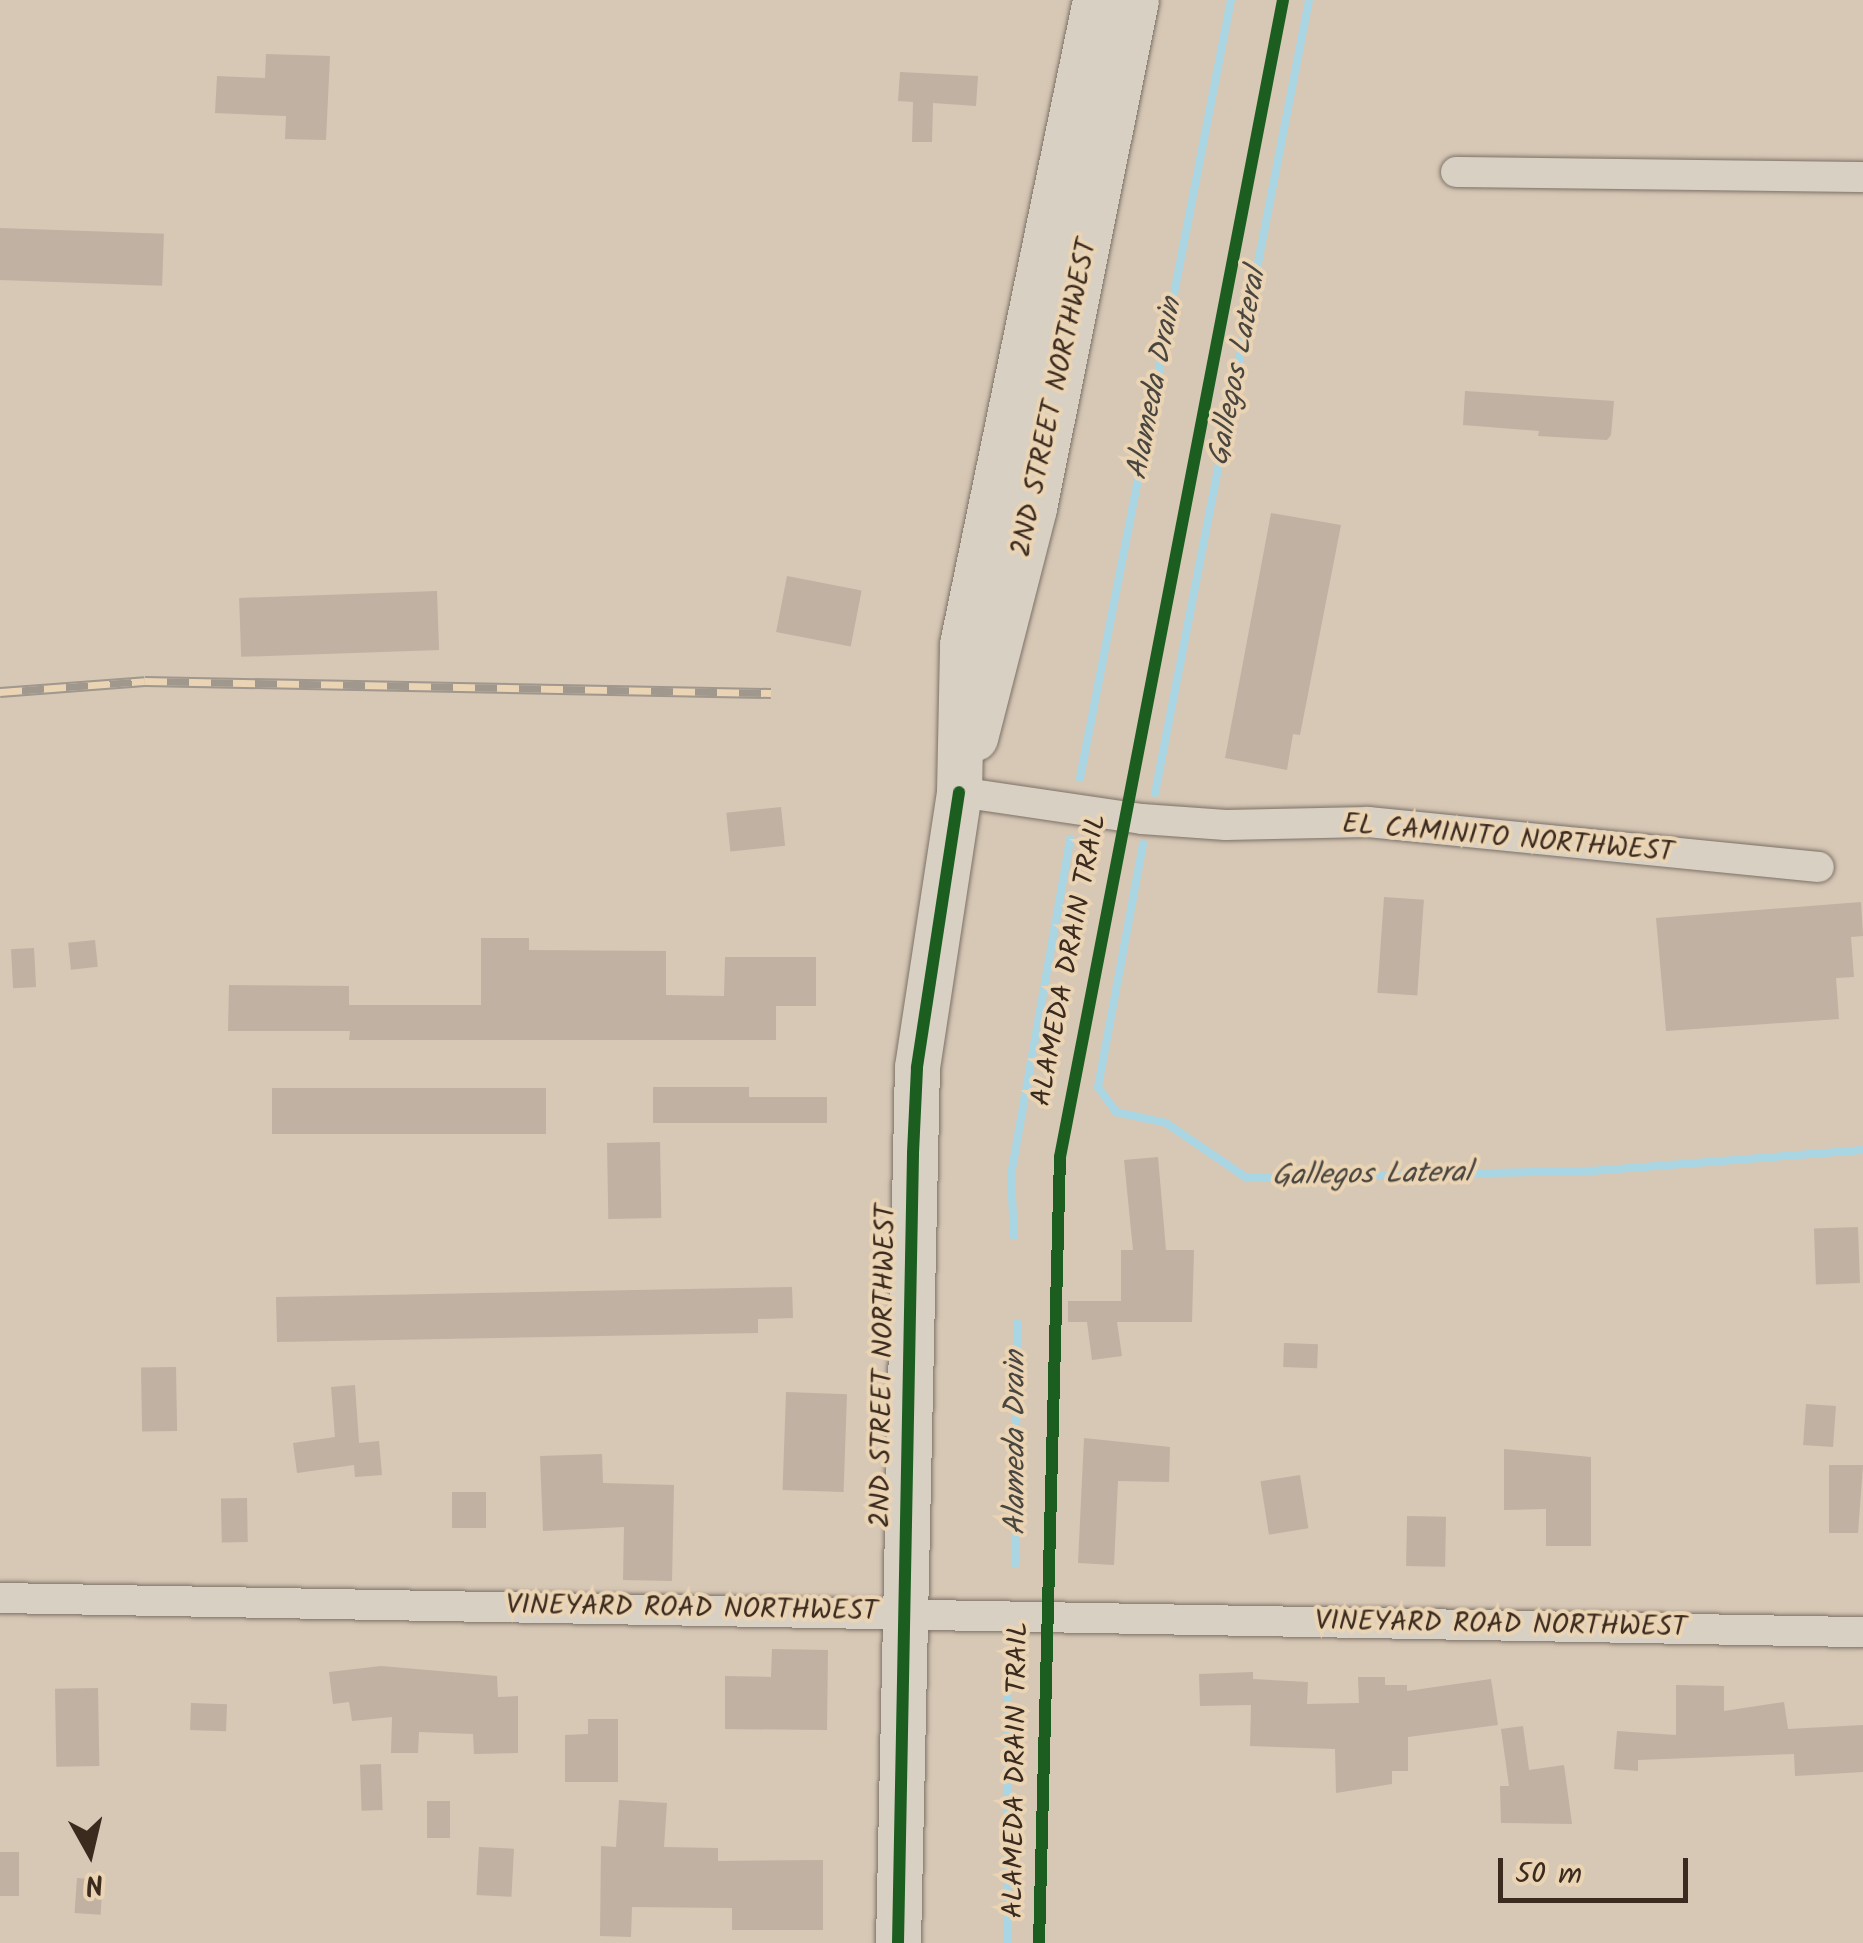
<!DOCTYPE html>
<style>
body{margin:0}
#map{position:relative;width:1863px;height:1943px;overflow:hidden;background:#d7c7b5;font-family:Kalam,sans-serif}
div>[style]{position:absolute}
.stream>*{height:8px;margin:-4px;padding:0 4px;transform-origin:4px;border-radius:4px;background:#aad6e4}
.building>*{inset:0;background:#c0b1a2;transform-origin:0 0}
.roads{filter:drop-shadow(0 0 2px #7c7267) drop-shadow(0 0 2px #7c7267)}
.minor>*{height:30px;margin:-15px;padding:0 15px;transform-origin:15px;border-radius:15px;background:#d8d0c3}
.primary>*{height:45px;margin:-22.5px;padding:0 22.5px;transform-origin:22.5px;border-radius:22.5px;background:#d8d0c3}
.rail>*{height:11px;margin-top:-5.5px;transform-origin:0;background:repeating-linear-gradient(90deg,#ead4b4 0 22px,#a0978d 0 44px);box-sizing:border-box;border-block:2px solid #a0978d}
.cycleway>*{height:12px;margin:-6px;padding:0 6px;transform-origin:6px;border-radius:6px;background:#1b5e20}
span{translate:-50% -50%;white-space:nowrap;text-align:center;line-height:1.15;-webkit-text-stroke:8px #ead4b4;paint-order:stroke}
.street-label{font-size:28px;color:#3b2a1e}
.water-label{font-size:30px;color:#49453f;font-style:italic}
.north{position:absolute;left:40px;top:1803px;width:100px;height:100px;-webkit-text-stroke:8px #ead4b4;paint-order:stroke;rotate:172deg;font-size:28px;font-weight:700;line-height:40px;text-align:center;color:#3b2a1e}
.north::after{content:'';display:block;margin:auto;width:35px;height:45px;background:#3b2a1e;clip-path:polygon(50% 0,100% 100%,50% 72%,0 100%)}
.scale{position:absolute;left:1498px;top:1858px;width:190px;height:45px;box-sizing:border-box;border:5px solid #3b2a1e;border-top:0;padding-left:12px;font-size:30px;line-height:35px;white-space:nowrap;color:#3b2a1e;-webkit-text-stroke:8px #ead4b4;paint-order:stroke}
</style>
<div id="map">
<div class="stream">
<div style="left:1080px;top:778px;width:793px;rotate:-79.02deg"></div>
<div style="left:1155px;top:793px;width:808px;rotate:-79.01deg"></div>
<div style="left:1143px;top:844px;width:247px;rotate:100.5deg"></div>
<div style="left:1098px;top:1087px;width:31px;rotate:54deg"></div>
<div style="left:1116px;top:1112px;width:51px;rotate:12.4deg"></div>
<div style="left:1166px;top:1123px;width:98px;rotate:34.2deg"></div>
<div style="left:1247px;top:1178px;width:344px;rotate:-1.2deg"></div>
<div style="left:1591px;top:1171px;width:273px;rotate:-4.4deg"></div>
<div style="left:1014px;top:1236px;width:61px;rotate:-92.8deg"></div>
<div style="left:1011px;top:1175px;width:341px;rotate:-80deg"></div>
<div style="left:1015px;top:1564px;width:241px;rotate:-89.5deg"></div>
<div style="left:1008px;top:1671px;width:272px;rotate:90deg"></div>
</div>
<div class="building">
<div style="clip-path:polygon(266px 54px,330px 56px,326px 140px,285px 139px,286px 116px,215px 113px,217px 76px,265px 78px)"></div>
<div style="clip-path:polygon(900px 72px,978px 76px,976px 106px,933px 103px,932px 142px,912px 142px,913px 102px,898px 101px)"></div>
<div style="left:0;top:228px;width:164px;height:52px;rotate:2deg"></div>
<div style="clip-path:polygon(1465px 391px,1614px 401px,1611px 435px,1607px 440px,1538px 436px,1539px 431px,1463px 425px)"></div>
<div style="clip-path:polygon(1271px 513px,1341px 525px,1300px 735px,1293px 734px,1287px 770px,1225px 758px)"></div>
<div style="left:787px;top:576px;width:76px;height:57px;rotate:11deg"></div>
<div style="left:437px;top:591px;width:59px;height:198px;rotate:88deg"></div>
<div style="left:781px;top:807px;width:39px;height:55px;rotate:84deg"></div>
<div style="left:1384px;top:897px;width:40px;height:96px;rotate:4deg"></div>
<div style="clip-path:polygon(1861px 902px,1863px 936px,1851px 937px,1854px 977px,1836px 978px,1839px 1019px,1666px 1031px,1656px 918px)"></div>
<div style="clip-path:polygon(481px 938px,529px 938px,529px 950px,666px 951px,666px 995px,724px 996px,725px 957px,816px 957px,816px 1006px,776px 1006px,776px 1040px,349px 1040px,350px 1031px,228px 1031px,229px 985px,349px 986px,349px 1005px,481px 1005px)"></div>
<div style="left:95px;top:940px;width:27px;height:27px;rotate:84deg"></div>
<div style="left:34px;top:948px;width:39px;height:23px;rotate:87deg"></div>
<div style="clip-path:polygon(653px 1087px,749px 1087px,749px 1097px,827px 1097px,827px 1123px,653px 1123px)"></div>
<div style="left:546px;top:1088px;width:46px;height:274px;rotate:90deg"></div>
<div style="left:660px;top:1142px;width:76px;height:53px;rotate:89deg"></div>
<div style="clip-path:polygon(1158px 1157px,1166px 1250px,1194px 1250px,1192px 1322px,1117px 1322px,1122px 1356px,1092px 1360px,1087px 1322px,1068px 1322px,1068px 1301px,1121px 1301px,1121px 1250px,1133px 1250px,1124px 1160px)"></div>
<div style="left:1858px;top:1227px;width:56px;height:44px;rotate:88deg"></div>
<div style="clip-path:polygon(792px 1287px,793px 1318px,758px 1319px,758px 1333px,277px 1342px,276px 1297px)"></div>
<div style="left:1284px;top:1343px;width:34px;height:24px;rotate:2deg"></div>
<div style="left:176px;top:1367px;width:64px;height:35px;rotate:89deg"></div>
<div style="clip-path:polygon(355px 1385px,359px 1443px,379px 1441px,382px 1475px,355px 1477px,354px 1465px,297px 1473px,293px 1443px,335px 1437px,331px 1387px)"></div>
<div style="left:786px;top:1392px;width:61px;height:98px;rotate:2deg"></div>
<div style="left:1806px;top:1404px;width:30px;height:41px;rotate:4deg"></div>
<div style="clip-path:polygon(1084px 1438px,1170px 1447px,1169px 1482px,1118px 1481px,1114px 1565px,1078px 1563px)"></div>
<div style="clip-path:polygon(1504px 1449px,1591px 1457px,1591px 1546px,1546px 1546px,1546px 1509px,1504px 1510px)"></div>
<div style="clip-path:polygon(602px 1454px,603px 1483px,674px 1485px,672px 1581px,623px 1580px,624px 1527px,543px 1531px,540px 1456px)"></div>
<div style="clip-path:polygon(1829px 1465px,1863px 1465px,1858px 1533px,1829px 1533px)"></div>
<div style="left:1300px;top:1475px;width:54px;height:40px;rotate:81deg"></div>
<div style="left:452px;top:1492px;width:34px;height:36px"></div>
<div style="left:247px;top:1498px;width:44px;height:26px;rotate:89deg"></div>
<div style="left:1407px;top:1516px;width:39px;height:50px;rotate:1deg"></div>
<div style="clip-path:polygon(772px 1649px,828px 1650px,827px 1730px,725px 1729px,725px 1676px,771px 1677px)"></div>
<div style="clip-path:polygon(381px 1666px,497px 1676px,498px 1697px,518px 1696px,518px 1753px,474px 1754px,473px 1734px,419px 1732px,418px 1753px,391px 1753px,392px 1717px,352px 1721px,349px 1702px,333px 1704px,329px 1672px)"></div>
<div style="clip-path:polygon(1253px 1672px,1253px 1679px,1308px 1682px,1307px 1704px,1359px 1703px,1358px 1677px,1385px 1677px,1385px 1685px,1407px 1685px,1407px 1691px,1491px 1679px,1498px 1725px,1408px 1737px,1408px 1771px,1392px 1771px,1392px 1784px,1336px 1793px,1335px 1749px,1250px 1746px,1251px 1705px,1200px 1706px,1199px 1674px)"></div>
<div style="clip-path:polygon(1676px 1685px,1724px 1686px,1724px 1711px,1784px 1702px,1788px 1729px,1863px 1725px,1863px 1772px,1795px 1776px,1794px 1754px,1638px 1760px,1638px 1771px,1614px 1769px,1617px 1731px,1676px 1735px)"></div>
<div style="left:98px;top:1688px;width:78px;height:43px;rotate:89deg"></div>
<div style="left:191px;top:1703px;width:36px;height:27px;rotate:2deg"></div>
<div style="clip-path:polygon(588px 1719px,618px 1719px,618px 1782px,565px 1782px,565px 1735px,588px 1734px)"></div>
<div style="clip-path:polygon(1523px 1726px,1529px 1770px,1564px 1765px,1572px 1824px,1501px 1823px,1500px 1786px,1509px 1786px,1501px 1729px)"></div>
<div style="left:381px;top:1764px;width:46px;height:21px;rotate:88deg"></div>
<div style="clip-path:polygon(619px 1800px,667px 1803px,664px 1847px,718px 1848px,718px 1861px,823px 1860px,823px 1930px,732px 1930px,732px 1908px,632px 1907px,631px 1937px,600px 1936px,601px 1846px,616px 1847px)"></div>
<div style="left:450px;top:1801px;width:37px;height:23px;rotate:90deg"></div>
<div style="left:479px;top:1847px;width:35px;height:48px;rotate:3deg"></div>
<div style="left:0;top:1852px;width:19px;height:44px"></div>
<div style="left:77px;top:1878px;width:26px;height:35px;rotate:4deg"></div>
</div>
<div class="roads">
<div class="minor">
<div style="left:1456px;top:172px;width:407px;rotate:0.7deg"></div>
<div style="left:959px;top:792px;width:185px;rotate:8.4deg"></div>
<div style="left:1142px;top:819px;width:84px;rotate:4.1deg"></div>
<div style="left:1226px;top:825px;width:142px;rotate:-1.2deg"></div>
<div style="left:1368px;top:822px;width:453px;rotate:5.7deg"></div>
<div style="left:0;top:1598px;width:1863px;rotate:1.05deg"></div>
</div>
<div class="primary">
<div style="left:975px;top:738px;width:237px;rotate:-75.6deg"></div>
<div style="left:1034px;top:508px;width:518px;rotate:-78.65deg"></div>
<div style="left:898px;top:1943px;width:876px;rotate:-88.76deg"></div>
<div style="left:917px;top:1067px;width:278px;rotate:-81.3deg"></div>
<div style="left:959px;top:792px;width:148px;rotate:-88.8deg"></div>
<div style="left:962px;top:644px;width:658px;rotate:-78.33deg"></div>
</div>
</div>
<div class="rail">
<div style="left:0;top:692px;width:145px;rotate:-4.3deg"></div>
<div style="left:145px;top:681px;width:626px;rotate:1.1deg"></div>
</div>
<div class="cycleway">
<div style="left:898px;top:1943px;width:790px;rotate:-88.91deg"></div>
<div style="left:913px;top:1153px;width:86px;rotate:-87.3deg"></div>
<div style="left:917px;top:1067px;width:278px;rotate:-81.3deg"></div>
<div style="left:1039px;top:1943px;width:786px;rotate:-88.47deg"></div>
<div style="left:1060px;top:1157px;width:1178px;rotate:-79.09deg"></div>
</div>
<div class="street-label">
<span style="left:1055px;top:398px;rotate:-78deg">2ND STREET NORTHWEST</span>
<span style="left:1508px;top:839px;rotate:5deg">EL CAMINITO NORTHWEST</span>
<span style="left:1070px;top:960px;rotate:-79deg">ALAMEDA DRAIN TRAIL</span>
<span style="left:884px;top:1366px;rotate:-89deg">2ND STREET NORTHWEST</span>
<span style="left:692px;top:1609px;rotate:1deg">VINEYARD ROAD NORTHWEST</span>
<span style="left:1501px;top:1625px;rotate:1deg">VINEYARD ROAD NORTHWEST</span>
<span style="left:1017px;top:1770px;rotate:-89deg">ALAMEDA DRAIN TRAIL</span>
</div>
<div class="water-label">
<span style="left:1238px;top:367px;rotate:-79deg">Gallegos Lateral</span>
<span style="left:1155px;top:389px;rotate:-79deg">Alameda Drain</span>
<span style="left:1372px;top:1175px;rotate:-1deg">Gallegos Lateral</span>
<span style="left:1016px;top:1443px;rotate:-90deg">Alameda Drain</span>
</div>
<div class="north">N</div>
<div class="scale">50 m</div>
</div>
